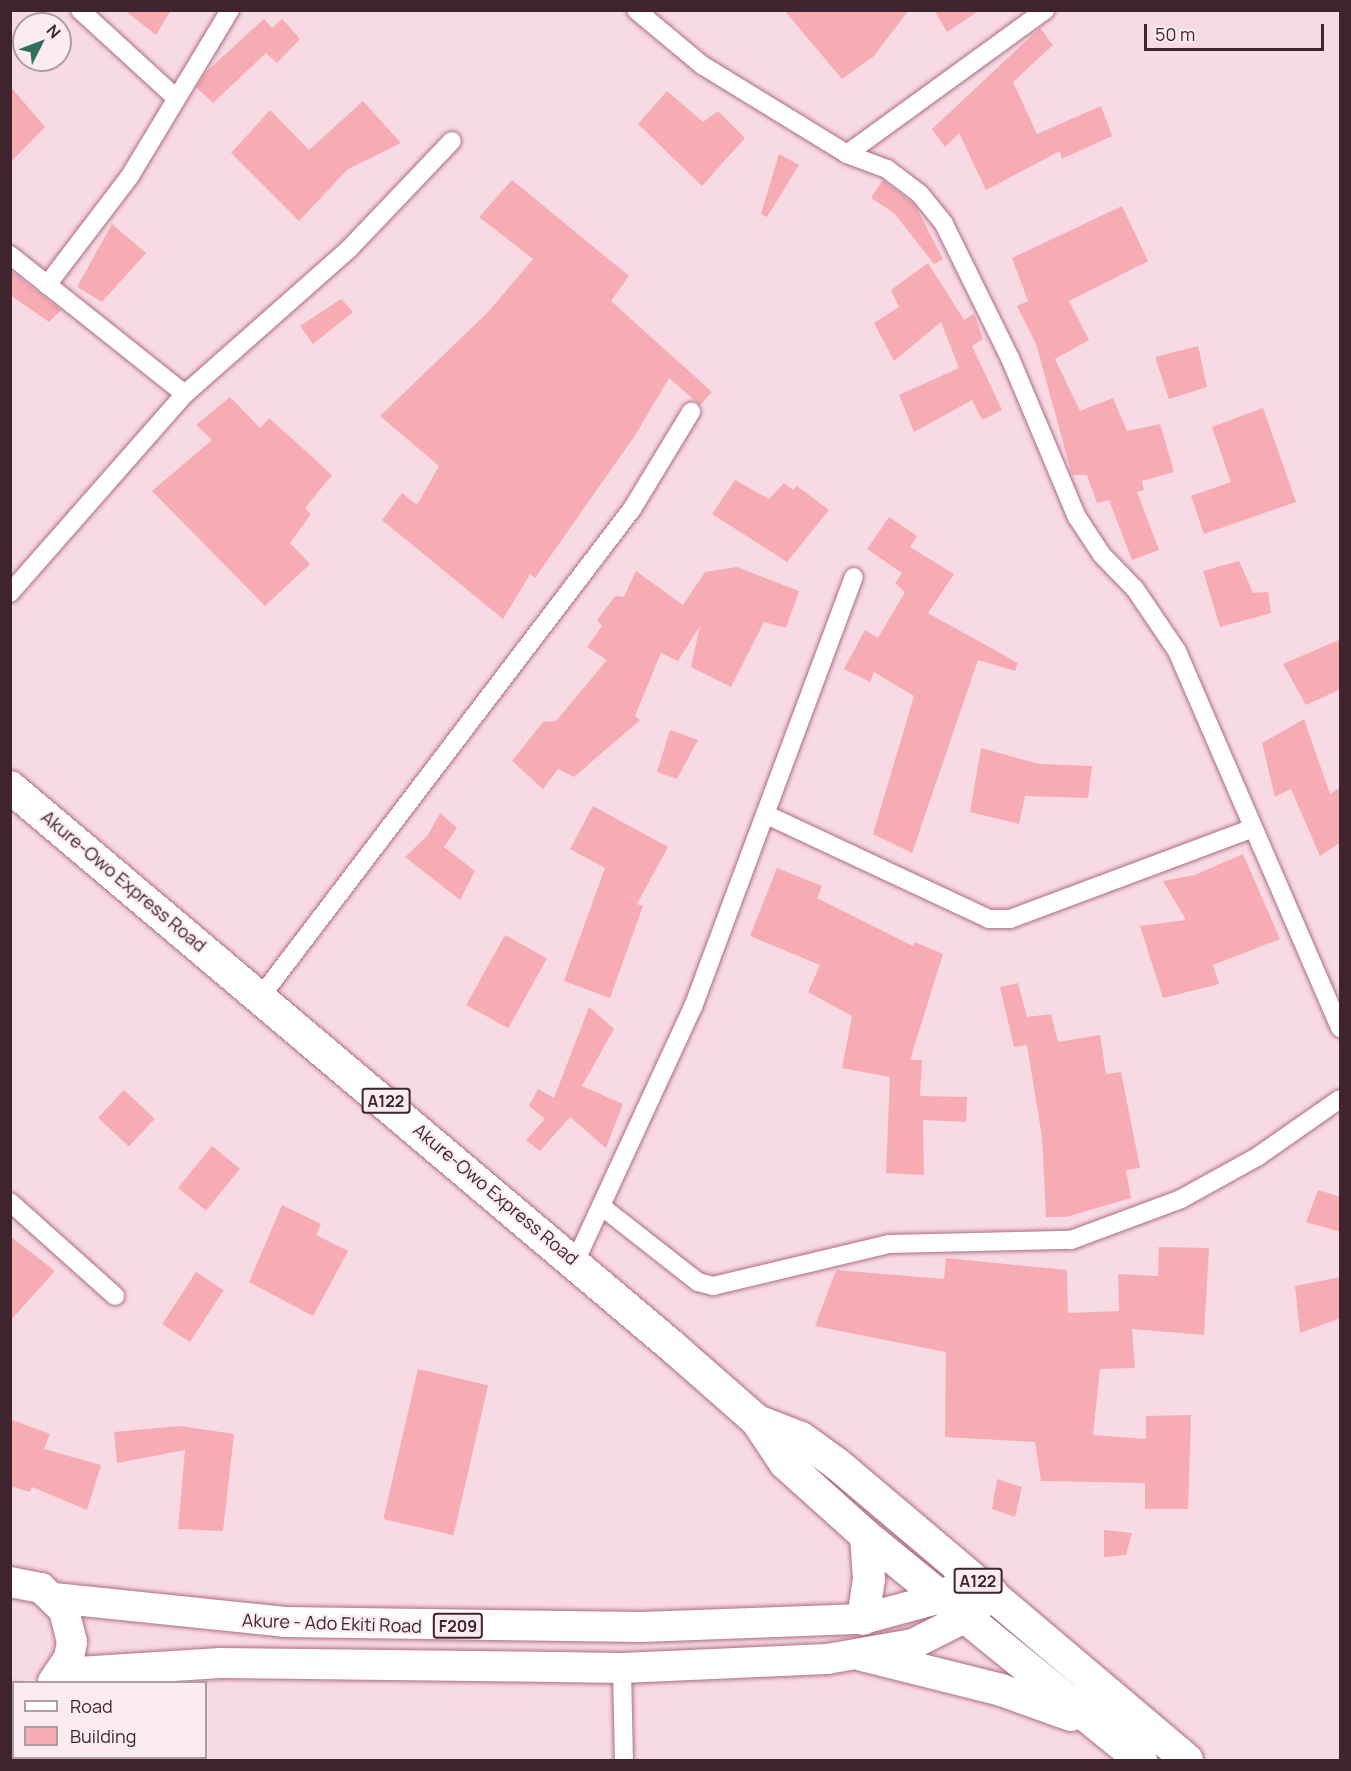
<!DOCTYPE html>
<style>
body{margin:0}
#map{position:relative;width:1351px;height:1771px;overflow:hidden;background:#f8dae5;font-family:Manrope,sans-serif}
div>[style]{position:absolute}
.building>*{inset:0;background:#f6acb2;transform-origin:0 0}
.roads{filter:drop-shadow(0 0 2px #ae6c87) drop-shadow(0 0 2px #ae6c87)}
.minor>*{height:18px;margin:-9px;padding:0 9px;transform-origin:9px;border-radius:9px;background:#fff}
.primary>*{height:30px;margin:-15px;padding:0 15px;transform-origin:15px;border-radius:15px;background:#fff}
.trunk>*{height:32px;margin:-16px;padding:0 16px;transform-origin:16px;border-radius:16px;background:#fff}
span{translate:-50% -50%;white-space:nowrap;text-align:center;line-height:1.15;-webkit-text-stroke:4.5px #fbecf1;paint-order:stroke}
.shield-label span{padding:2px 4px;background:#fbecf1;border:2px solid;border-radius:4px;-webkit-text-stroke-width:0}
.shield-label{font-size:16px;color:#3f232f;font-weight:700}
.street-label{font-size:18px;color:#3f232f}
.frame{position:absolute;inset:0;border:12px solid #3f232f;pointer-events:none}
.legend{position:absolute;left:12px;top:1681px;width:195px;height:78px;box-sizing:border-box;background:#fbecf1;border:2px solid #b09ca3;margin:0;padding:8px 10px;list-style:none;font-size:18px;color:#3f232f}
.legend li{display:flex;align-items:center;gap:12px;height:30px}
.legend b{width:30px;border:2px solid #b09ca3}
.north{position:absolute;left:12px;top:12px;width:60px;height:60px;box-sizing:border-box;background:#fbecf1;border:2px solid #b09ca3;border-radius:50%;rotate:48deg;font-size:16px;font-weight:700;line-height:24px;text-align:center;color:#3f232f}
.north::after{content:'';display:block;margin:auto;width:21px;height:27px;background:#2e6f5f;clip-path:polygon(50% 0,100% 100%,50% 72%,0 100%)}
.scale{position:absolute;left:1144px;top:24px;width:180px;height:27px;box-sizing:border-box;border:3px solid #3f232f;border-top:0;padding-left:8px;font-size:18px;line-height:21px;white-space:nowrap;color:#3f232f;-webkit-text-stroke:4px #fbecf1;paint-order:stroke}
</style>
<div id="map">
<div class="building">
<div style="clip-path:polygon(124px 10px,171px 10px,156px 35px)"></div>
<div style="clip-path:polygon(784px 10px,909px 10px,874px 56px,842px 79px)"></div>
<div style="clip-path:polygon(934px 10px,980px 10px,947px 32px)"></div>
<div style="clip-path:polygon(264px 19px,272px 28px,282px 19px,300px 39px,277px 63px,266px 53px,213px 103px,196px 87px,206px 72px)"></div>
<div style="clip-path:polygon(1040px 28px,1053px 45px,1013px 82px,1037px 134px,1101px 106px,1112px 136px,1062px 159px,1060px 151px,986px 190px,959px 133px,945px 147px,932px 129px)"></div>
<div style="clip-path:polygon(10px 86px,45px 127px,10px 163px)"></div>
<div style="clip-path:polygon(667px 91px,703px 122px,718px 111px,745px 138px,702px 186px,638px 124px)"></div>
<div style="clip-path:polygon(363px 101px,401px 143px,348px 169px,299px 221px,231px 153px,270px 110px,309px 150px)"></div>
<div style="clip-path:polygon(779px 154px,799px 165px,767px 217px,761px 214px)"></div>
<div style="clip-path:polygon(512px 180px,629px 276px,611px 301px,712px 392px,700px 405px,669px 378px,636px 434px,535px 578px,530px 574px,503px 619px,382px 520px,402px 493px,417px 505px,439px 466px,380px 416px,488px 312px,533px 259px,479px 217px)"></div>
<div style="clip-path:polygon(883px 180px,915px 205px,943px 259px,934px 264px,894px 213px,871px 198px)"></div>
<div style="clip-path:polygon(1122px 206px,1148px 261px,1069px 301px,1089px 340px,1055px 359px,1080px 411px,1113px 398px,1127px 431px,1160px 424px,1174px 472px,1142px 481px,1144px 490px,1137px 492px,1159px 550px,1132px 560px,1109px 500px,1097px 503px,1087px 475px,1072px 475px,1036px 344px,1017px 306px,1028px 301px,1012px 258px)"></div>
<div style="clip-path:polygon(112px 224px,146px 253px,102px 302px,77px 287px)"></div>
<div style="clip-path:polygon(928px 263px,964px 320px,974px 314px,983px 339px,972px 346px,1002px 410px,982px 420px,972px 400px,914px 432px,899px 395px,959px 368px,941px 322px,894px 361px,874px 323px,899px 307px,891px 290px)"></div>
<div style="clip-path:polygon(10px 270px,61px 310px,49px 322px,10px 295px)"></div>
<div style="clip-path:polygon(341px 299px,353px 312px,313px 344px,300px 326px)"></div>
<div style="clip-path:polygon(1198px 346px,1207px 387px,1169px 399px,1155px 357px)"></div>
<div style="clip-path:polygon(230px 397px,260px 428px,269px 418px,332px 475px,305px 508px,311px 514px,290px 543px,310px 564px,265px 606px,152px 491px,212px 440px,196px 425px)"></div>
<div style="clip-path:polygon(1263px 408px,1296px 502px,1204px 534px,1191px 496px,1231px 482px,1212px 427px)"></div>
<div style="clip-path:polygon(735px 480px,769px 499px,784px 483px,793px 490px,797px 486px,829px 510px,787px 562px,712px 514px)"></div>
<div style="clip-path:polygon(889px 517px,917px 536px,910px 547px,954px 574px,928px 613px,1018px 663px,1015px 671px,978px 660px,912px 853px,873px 834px,914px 696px,874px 672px,870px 682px,844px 669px,865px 630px,878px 638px,905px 592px,895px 583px,902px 573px,867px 549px)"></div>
<div style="clip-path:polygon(1239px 561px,1253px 593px,1268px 592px,1271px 613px,1220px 627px,1203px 571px)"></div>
<div style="clip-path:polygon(737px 567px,799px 591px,786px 628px,764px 622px,731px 687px,691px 667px,700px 626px,678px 661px,661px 653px,635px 716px,640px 720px,574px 777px,558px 769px,543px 789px,512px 761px,543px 722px,556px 721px,607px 660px,587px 647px,602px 626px,597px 620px,615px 596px,624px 597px,636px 571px,683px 605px,705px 572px)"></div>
<div style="clip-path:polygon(1341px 639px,1341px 689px,1306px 705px,1283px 664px)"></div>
<div style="clip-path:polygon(1304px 719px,1330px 794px,1341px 787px,1341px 842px,1320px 856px,1291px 789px,1275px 797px,1262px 743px)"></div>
<div style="clip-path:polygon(670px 730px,698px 740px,677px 779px,657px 772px)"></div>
<div style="clip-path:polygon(981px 748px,1039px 764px,1092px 766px,1088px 798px,1025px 796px,1019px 824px,970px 812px)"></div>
<div style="clip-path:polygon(593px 806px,668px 847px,637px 904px,643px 906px,610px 998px,564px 981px,605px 868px,570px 849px)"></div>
<div style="clip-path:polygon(440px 813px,457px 828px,444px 847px,475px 871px,460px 900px,405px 857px,428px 835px)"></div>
<div style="clip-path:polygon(1243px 854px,1280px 939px,1213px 965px,1219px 984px,1163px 998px,1140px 926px,1186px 920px,1163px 881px,1195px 875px)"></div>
<div style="clip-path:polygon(777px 868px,822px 886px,817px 898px,913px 946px,915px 942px,943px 954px,910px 1060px,922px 1060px,920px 1096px,967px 1097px,966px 1122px,923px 1120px,924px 1175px,886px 1173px,890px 1077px,842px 1068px,852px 1016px,808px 992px,820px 965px,750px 936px)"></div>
<div style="left:505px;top:935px;width:48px;height:80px;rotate:29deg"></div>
<div style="clip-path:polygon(1018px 983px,1027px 1017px,1051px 1014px,1058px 1042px,1100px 1035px,1106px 1074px,1121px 1072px,1140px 1168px,1126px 1170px,1131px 1198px,1066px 1217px,1046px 1217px,1042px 1137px,1027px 1045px,1014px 1047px,1000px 987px)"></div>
<div style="clip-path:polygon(589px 1007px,614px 1029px,582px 1086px,623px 1104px,606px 1148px,570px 1117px,540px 1151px,526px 1140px,545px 1119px,529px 1106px,538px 1089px,554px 1098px)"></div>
<div style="left:124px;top:1090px;width:42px;height:38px;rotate:43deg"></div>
<div style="left:212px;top:1146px;width:36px;height:54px;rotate:39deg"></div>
<div style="clip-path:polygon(1318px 1190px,1341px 1197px,1341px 1232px,1306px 1222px)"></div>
<div style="clip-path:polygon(282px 1205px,321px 1224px,316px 1235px,348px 1251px,313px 1316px,249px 1282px)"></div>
<div style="clip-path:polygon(10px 1236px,55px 1271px,10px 1321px)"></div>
<div style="clip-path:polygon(1159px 1247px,1209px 1248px,1204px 1335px,1132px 1329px,1135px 1368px,1100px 1369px,1093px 1435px,1146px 1439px,1146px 1416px,1191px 1415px,1188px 1509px,1145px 1509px,1145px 1483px,1041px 1481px,1035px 1442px,945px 1437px,946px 1352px,815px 1326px,836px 1270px,944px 1279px,946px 1258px,1067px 1270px,1068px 1313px,1119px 1311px,1118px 1274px,1158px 1276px)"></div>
<div style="left:196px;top:1272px;width:33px;height:62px;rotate:33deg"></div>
<div style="clip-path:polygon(1341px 1277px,1341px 1318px,1300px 1333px,1295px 1286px)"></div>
<div style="left:418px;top:1369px;width:72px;height:154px;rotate:13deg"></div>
<div style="clip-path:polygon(10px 1419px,50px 1434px,44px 1449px,101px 1465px,87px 1510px,32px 1487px,30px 1492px,10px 1486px)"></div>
<div style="clip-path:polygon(180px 1426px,234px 1434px,223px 1531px,178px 1529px,185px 1450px,117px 1463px,114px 1432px)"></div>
<div style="clip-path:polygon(997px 1479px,1022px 1487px,1015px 1517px,992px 1509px)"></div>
<div style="clip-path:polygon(1104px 1530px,1132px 1533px,1126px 1555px,1104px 1557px)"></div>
</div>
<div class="roads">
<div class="minor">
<div style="left:80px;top:10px;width:127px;rotate:42.5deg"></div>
<div style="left:636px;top:10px;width:86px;rotate:39.8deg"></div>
<div style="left:702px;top:65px;width:170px;rotate:31.5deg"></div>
<div style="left:847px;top:154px;width:43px;rotate:20.6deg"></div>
<div style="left:887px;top:169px;width:41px;rotate:37.1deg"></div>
<div style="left:920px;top:194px;width:38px;rotate:51deg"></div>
<div style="left:944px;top:224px;width:149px;rotate:63.8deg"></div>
<div style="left:1010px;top:358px;width:173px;rotate:67.2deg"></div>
<div style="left:1077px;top:517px;width:45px;rotate:56.7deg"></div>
<div style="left:1102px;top:555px;width:47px;rotate:45.9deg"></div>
<div style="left:1135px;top:589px;width:75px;rotate:55.9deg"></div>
<div style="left:1177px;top:651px;width:411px;rotate:66.6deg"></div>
<div style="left:847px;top:154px;width:245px;rotate:-36deg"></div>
<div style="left:10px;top:255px;width:223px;rotate:38.5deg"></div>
<div style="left:47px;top:285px;width:137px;rotate:-52.7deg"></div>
<div style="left:130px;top:176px;width:194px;rotate:-58.9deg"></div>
<div style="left:10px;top:593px;width:265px;rotate:-48.7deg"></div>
<div style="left:185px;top:394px;width:219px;rotate:-41.5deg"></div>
<div style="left:349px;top:249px;width:149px;rotate:-46.4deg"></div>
<div style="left:767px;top:815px;width:245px;rotate:25.1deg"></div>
<div style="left:989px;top:919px;width:21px"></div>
<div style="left:1010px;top:919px;width:259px;rotate:-20.5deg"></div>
<div style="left:262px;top:995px;width:611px;rotate:-52.72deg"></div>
<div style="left:632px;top:509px;width:114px;rotate:-58.7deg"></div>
<div style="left:10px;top:1202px;width:141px;rotate:41.8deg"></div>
<div style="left:601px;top:1206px;width:123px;rotate:38.1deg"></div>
<div style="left:698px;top:1282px;width:16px;rotate:15deg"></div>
<div style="left:713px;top:1286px;width:181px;rotate:-13.4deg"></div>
<div style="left:889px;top:1244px;width:182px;rotate:-1.3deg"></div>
<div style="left:1071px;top:1240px;width:117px;rotate:-20.4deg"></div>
<div style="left:1181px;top:1199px;width:87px;rotate:-28.9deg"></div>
<div style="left:1257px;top:1157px;width:101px;rotate:-34.9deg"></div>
<div style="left:575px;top:1262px;width:281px;rotate:-65.2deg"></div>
<div style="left:693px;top:1007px;width:459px;rotate:-69.5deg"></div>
<div style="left:622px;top:1668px;width:92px;rotate:88.8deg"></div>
</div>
<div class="primary">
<div style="left:10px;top:1582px;width:32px;rotate:11deg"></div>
<div style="left:41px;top:1588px;width:32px;rotate:44deg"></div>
<div style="left:64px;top:1610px;width:33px;rotate:76deg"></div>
<div style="left:72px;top:1642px;width:16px;rotate:101deg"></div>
<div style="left:69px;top:1658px;width:29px;rotate:124deg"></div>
<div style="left:54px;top:1598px;width:232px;rotate:5.9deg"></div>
<div style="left:285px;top:1622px;width:356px;rotate:0.8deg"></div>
<div style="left:641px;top:1627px;width:222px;rotate:-2.1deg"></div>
<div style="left:863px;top:1619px;width:84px;rotate:-15.2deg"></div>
<div style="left:944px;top:1597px;width:20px;rotate:-41deg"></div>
<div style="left:62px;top:1673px;width:159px;rotate:-3.6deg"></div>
<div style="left:221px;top:1663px;width:401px;rotate:0.7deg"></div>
<div style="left:622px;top:1668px;width:205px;rotate:-2.5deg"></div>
<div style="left:827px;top:1659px;width:87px;rotate:-9.9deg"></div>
<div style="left:913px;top:1644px;width:62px;rotate:-27deg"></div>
<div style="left:968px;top:1616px;width:34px;rotate:-43deg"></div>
<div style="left:10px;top:1699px;width:4px"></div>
</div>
<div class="trunk">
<div style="left:10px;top:787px;width:869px;rotate:40.19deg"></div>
<div style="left:674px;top:1348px;width:111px;rotate:41.3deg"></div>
<div style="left:757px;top:1421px;width:50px;rotate:56.3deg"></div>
<div style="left:785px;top:1463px;width:109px;rotate:42deg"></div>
<div style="left:866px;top:1536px;width:355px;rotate:39.2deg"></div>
<div style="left:757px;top:1421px;width:47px;rotate:21.1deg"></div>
<div style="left:801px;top:1438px;width:44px;rotate:35.8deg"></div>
<div style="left:837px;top:1464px;width:458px;rotate:40.2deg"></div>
<div style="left:863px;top:1619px;width:40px;rotate:-81.5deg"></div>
<div style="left:869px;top:1579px;width:43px;rotate:-94deg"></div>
<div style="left:862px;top:1655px;width:143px;rotate:14.1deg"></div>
<div style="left:1001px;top:1690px;width:74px;rotate:19.7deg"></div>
</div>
</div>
<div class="shield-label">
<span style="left:386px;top:1101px">A122</span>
<span style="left:978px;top:1581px">A122</span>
<span style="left:458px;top:1626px">F209</span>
</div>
<div class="street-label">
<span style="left:124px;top:881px;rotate:40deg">Akure-Owo Express Road</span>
<span style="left:496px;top:1194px;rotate:40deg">Akure-Owo Express Road</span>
<span style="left:332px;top:1623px;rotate:2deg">Akure - Ado Ekiti Road</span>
</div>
<div class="frame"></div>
<ul class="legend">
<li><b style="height:8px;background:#fff"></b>Road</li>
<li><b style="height:16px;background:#f6acb2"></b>Building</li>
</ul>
<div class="north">N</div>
<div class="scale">50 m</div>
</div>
